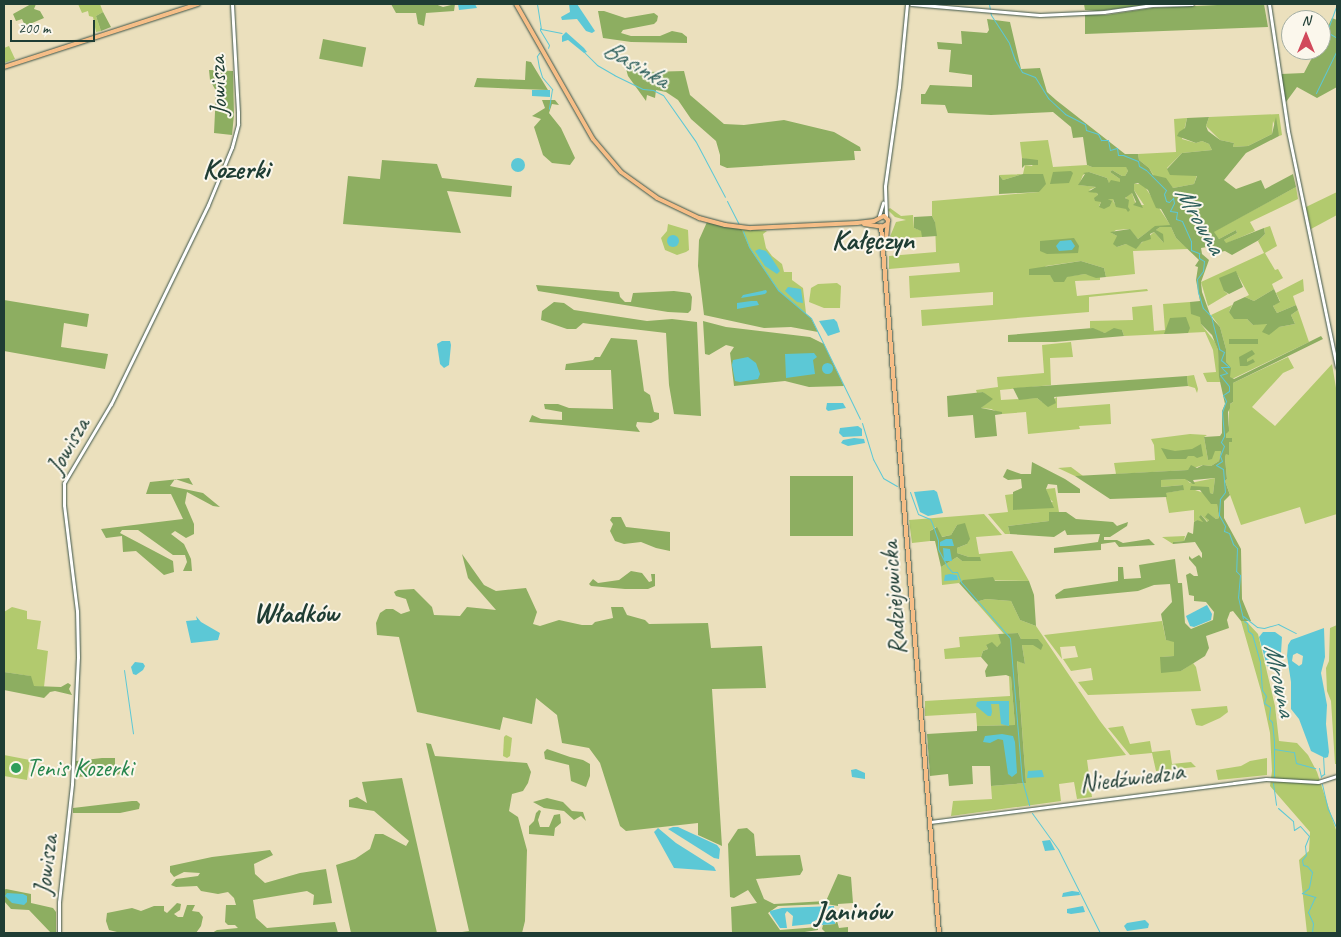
<!DOCTYPE html>
<meta charset="utf-8">
<style>
body{margin:0}
#map{position:relative;width:1341px;height:937px;overflow:hidden;background:#ebe0bd;font-family:Caveat,sans-serif}
div>[style]{position:absolute}
.green>*{inset:0;background:#b2ca6e}
.forest>*{inset:0;background:#8dae61;transform-origin:0 0}
.water>*{inset:0;background:#5cc8d6}
.round{border-radius:50%}
.stream>*{height:1px;margin:-0.5px;padding:0 0.5px;transform-origin:0.5px;border-radius:0.5px;background:#5cc8d6}
.roads{filter:drop-shadow(0 0 1px #3e5549) drop-shadow(0 0 1px #3e5549)}
.minor>*{height:3px;margin:-1.5px;padding:0 1.5px;transform-origin:1.5px;border-radius:1.5px;background:#fff}
.major>*{height:4px;margin:-2px;padding:0 2px;transform-origin:2px;border-radius:2px;background:#f6be87}
.dots>*{width:14px;height:14px;translate:-50% -50%;box-sizing:border-box;border:2px solid #fbf7ec;border-radius:50%}
span{translate:-50% -50%;white-space:nowrap;text-align:center;line-height:1.15;-webkit-text-stroke:4px #fbf7ec;paint-order:stroke}
.street-label{font-size:25px;color:#1f3d34}
.leisure-label{font-size:25px;color:#27864d}
.left{translate:0 -50%;text-align:left}
.water-label{font-size:26px;color:#2e605c;font-style:italic}
.quarter-label{font-size:28px;color:#1f3d34;font-weight:700}
.frame{position:absolute;inset:0;border:5px solid #1f3d34;pointer-events:none}
.north{position:absolute;left:1281px;top:10px;width:50px;height:50px;box-sizing:border-box;background:#fbf7ec;border:1px solid #a3ada2;border-radius:50%;rotate:0deg;font-size:14px;font-weight:700;line-height:20px;text-align:center;color:#1f3d34}
.north::after{content:'';display:block;margin:auto;width:18px;height:22px;background:#d1495b;clip-path:polygon(50% 0,100% 100%,50% 72%,0 100%)}
.scale{position:absolute;left:10px;top:20px;width:85px;height:22px;box-sizing:border-box;border:2px solid #1f3d34;border-top:0;padding-left:6px;font-size:15px;line-height:18px;white-space:nowrap;color:#1f3d34;-webkit-text-stroke:4px #fbf7ec;paint-order:stroke}
</style>
<div id="map">
<div class="green">
<div style="clip-path:polygon(78px 4px,100px 4px,103px 12px,96px 16px,101px 31px,96px 32px,93px 17px,89px 16px,88px 11px,82px 13px)"></div>
<div style="clip-path:polygon(9px 46px,15px 59px,4px 63px,4px 48px)"></div>
<div style="clip-path:polygon(1279px 114px,1282px 135px,1279px 136px,1273px 121px,1272px 134px,1248px 146px,1233px 147px,1234px 143px,1220px 140px,1206px 126px,1209px 117px)"></div>
<div style="clip-path:polygon(1187px 118px,1182px 139px,1196px 143px,1202px 141px,1209px 144px,1212px 150px,1182px 153px,1167px 168px,1171px 175px,1197px 175px,1194px 184px,1173px 188px,1154px 176px,1149px 168px,1139px 160px,1138px 154px,1176px 152px,1174px 119px)"></div>
<div style="clip-path:polygon(evenodd,1048px 140px,1053px 167px,1087px 165px,1092px 167px,1126px 166px,1128px 171px,1125px 176px,1122px 176px,1112px 170px,1110px 172px,1120px 179px,1120px 182px,1109px 184px,1107px 178px,1089px 172px,1083px 175px,1079px 185px,1096px 187px,1089px 190px,1097px 193px,1101px 202px,1099px 206px,1110px 206px,1111px 201px,1107px 199px,1113px 199px,1114px 203px,1127px 209px,1126px 196px,1132px 193px,1136px 205px,1144px 205px,1134px 190px,1134px 184px,1143px 184px,1171px 226px,1163px 226px,1171px 227px,1176px 238px,1188px 249px,1133px 251px,1135px 274px,1106px 277px,1104px 268px,1081px 261px,1046px 266px,1038px 275px,1050px 275px,1054px 278px,1085px 274px,1100px 277px,1100px 280px,1075px 281px,1077px 296px,1147px 289px,1148px 291px,1089px 297px,1089px 312px,922px 326px,921px 310px,993px 305px,993px 292px,910px 298px,909px 276px,960px 272px,959px 263px,889px 269px,889px 256px,936px 252px,935px 222px,932px 216px,932px 201px,1039px 192px,1043px 174px,1023px 174px,1003px 180px,999px 175px,1023px 174px,1025px 165px,1032px 166px,1035px 161px,1022px 158px,1020px 142px,1048px 140px,1160px 227px,1156px 230px,1164px 243px,1154px 232px,1138px 246px,1126px 244px,1117px 247px,1117px 236px,1112px 233px,1116px 230px,1129px 229px,1138px 239px,1150px 230px,1160px 227px)"></div>
<div style="clip-path:polygon(1296px 187px,1298px 199px,1250px 222px,1255px 231px,1225px 244px,1224px 240px,1237px 233px,1236px 230px,1219px 239px,1213px 232px)"></div>
<div style="clip-path:polygon(1337px 192px,1337px 215px,1311px 229px,1306px 207px)"></div>
<div style="clip-path:polygon(890px 208px,901px 216px,913px 215px,914px 228px,922px 231px,922px 237px,889px 239px,896px 222px,906px 220px,895px 217px,888px 210px)"></div>
<div style="clip-path:polygon(668px 224px,688px 230px,689px 250px,686px 252px,677px 255px,665px 250px,661px 238px,667px 231px)"></div>
<div style="clip-path:polygon(1270px 226px,1277px 246px,1265px 253px,1275px 270px,1278px 269px,1283px 278px,1272px 284px,1274px 289px,1254px 301px,1245px 297px,1249px 295px,1236px 272px,1224px 291px,1228px 294px,1208px 306px,1201px 282px,1264px 253px,1258px 241px,1265px 234px,1264px 228px)"></div>
<div style="clip-path:polygon(741px 228px,767px 231px,763px 234px,766px 248px,772px 256px,782px 264px,784px 272px,792px 272px,792px 280px,803px 288px,806px 313px,764px 328px)"></div>
<div style="clip-path:polygon(1303px 279px,1304px 291px,1293px 296px,1296px 305px,1277px 313px,1273px 306px,1280px 301px,1276px 293px)"></div>
<div style="clip-path:polygon(837px 283px,841px 286px,840px 308px,824px 308px,809px 302px,811px 288px,818px 284px)"></div>
<div style="clip-path:polygon(1190px 302px,1202px 319px,1201px 324px,1215px 342px,1218px 350px,1220px 382px,1207px 382px,1203px 373px,1216px 372px,1213px 350px,1205px 332px,1124px 336px,1122px 330px,1105px 333px,1090px 328px,1090px 321px,1133px 320px,1132px 307px,1152px 305px,1154px 331px,1165px 330px,1163px 304px)"></div>
<div style="clip-path:polygon(1232px 305px,1229px 312px,1247px 319px,1253px 325px,1261px 323px,1279px 327px,1295px 324px,1291px 315px,1298px 310px,1309px 342px,1232px 379px,1229px 377px,1226px 362px,1226px 349px,1220px 327px,1211px 315px)"></div>
<div style="clip-path:polygon(1071px 342px,1073px 357px,1050px 358px,1051px 385px,1000px 390px,1001px 400px,1037px 398px,1042px 402px,1056px 403px,1053px 400px,1057px 397px,1057px 408px,1110px 404px,1111px 424px,1079px 426px,1080px 429px,1028px 434px,1026px 412px,1002px 414px,991px 409px,981px 408px,989px 401px,988px 397px,983px 392px,977px 393px,976px 390px,998px 387px,997px 377px,1044px 373px,1042px 345px)"></div>
<div style="clip-path:polygon(1288px 357px,1294px 368px,1283px 373px,1252px 407px,1275px 426px,1332px 364px,1337px 394px,1337px 514px,1305px 524px,1300px 507px,1241px 525px,1225px 481px,1227px 479px,1225px 458px,1226px 454px,1229px 454px,1229px 442px,1232px 442px,1226px 438px,1226px 434px,1229px 425px,1229px 405px,1233px 402px,1233px 383px)"></div>
<div style="clip-path:polygon(1194px 375px,1198px 389px,1197px 393px,1195px 388px,1188px 386px,1187px 376px)"></div>
<div style="clip-path:polygon(1190px 434px,1207px 435px,1204px 437px,1208px 460px,1215px 450px,1221px 451px,1219px 461px,1211px 466px,1203px 465px,1188px 470px,1116px 474px,1114px 463px,1155px 460px,1154px 445px,1151px 439px)"></div>
<div style="clip-path:polygon(1071px 467px,1083px 476px,1075px 476px,1058px 468px)"></div>
<div style="clip-path:polygon(1215px 478px,1213px 494px,1209px 493px,1209px 487px,1195px 490px,1204px 493px,1217px 504px,1219px 518px,1216px 519px,1210px 515px,1208px 522px,1201px 515px,1203px 522px,1199px 523px,1197px 520px,1194px 522px,1194px 510px,1169px 513px,1165px 493px,1183px 490px,1183px 485px,1161px 487px,1161px 480px,1186px 479px,1190px 483px)"></div>
<div style="clip-path:polygon(1055px 488px,1059px 512px,1049px 512px,1049px 521px,1008px 526px,1010px 534px,1005px 534px,988px 514px,1008px 512px,1005px 495px,1013px 494px,1013px 510px,1053px 502px,1047px 496px,1046px 489px)"></div>
<div style="clip-path:polygon(984px 514px,1002px 535px,976px 537px,979px 554px,1012px 551px,1029px 581px,964px 580px,959px 583px,942px 585px,941px 567px,957px 557px,962px 561px,979px 557px,969px 557px,957px 553px,957px 548px,967px 544px,957px 525px,951px 535px,941px 537px,936px 527px,930px 531px,930px 541px,912px 543px,909px 520px)"></div>
<div style="clip-path:polygon(1185px 536px,1184px 541px,1173px 542px,1173px 544px,1162px 537px)"></div>
<div style="clip-path:polygon(986px 599px,1011px 601px,1020px 620px,1036px 626px,1100px 721px,1126px 755px,1087px 760px,1092px 797px,1077px 799px,1074px 782px,1059px 784px,1061px 801px,951px 816px,953px 801px,992px 799px,991px 786px,1026px 783px,1017px 660px,1025px 664px,1022px 645px,1033px 645px,1038px 639px,1021px 639px,1018px 633px,1004px 634px,976px 602px)"></div>
<div style="clip-path:polygon(12px 607px,27px 611px,27px 619px,41px 621px,37px 649px,48px 651px,44px 687px,33px 686px,30px 676px,4px 672px,4px 612px)"></div>
<div style="clip-path:polygon(1162px 621px,1166px 640px,1174px 641px,1174px 656px,1161px 657px,1181px 671px,1193px 663px,1196px 667px,1201px 691px,1088px 695px,1078px 682px,1093px 680px,1091px 668px,1071px 671px,1063px 659px,1078px 657px,1075px 646px,1060px 647px,1062px 659px,1044px 635px)"></div>
<div style="clip-path:polygon(1241px 621px,1246px 621px,1258px 634px,1275px 706px,1279px 741px,1297px 743px,1308px 755px,1317px 772px,1337px 833px,1337px 933px,1307px 933px,1299px 860px,1309px 851px,1310px 832px,1270px 786px,1272px 771px,1270px 733px,1261px 691px)"></div>
<div style="clip-path:polygon(1337px 625px,1337px 764px,1335px 764px,1331px 701px,1327px 691px,1326px 668px,1329px 661px,1330px 628px)"></div>
<div style="clip-path:polygon(998px 634px,1002px 643px,997px 647px,986px 645px,988px 649px,983px 651px,981px 657px,945px 659px,944px 649px,960px 647px,959px 637px)"></div>
<div style="clip-path:polygon(1009px 676px,1011px 677px,1015px 725px,977px 726px,976px 713px,925px 716px,925px 701px,1010px 696px)"></div>
<div style="clip-path:polygon(1227px 706px,1228px 712px,1220px 718px,1202px 726px,1196px 725px,1191px 709px)"></div>
<div style="clip-path:polygon(1123px 726px,1130px 744px,1150px 741px,1152px 752px,1170px 750px,1172px 764px,1191px 762px,1196px 767px,1156px 771px,1152px 753px,1130px 755px,1108px 728px)"></div>
<div style="clip-path:polygon(506px 735px,512px 738px,510px 756px,507px 758px,503px 756px,504px 737px)"></div>
<div style="clip-path:polygon(4px 755px,30px 760px,27px 780px,4px 776px)"></div>
<div style="clip-path:polygon(1267px 758px,1267px 775px,1218px 780px,1216px 770px,1241px 766px,1250px 761px)"></div>
</div>
<div class="forest">
<div style="clip-path:polygon(31px 4px,36px 4px,34px 9px,40px 11px,44px 18px,25px 26px,22px 19px,16px 21px,13px 14px)"></div>
<div style="clip-path:polygon(391px 4px,435px 4px,443px 7px,455px 4px,454px 11px,426px 13px,424px 26px,418px 24px,416px 13px,396px 13px)"></div>
<div style="clip-path:polygon(1084px 4px,1156px 4px,1098px 11px,1085px 10px)"></div>
<div style="clip-path:polygon(1239px 4px,1264px 4px,1268px 27px,1085px 34px,1085px 15px,1106px 15px,1152px 8px)"></div>
<div style="clip-path:polygon(598px 11px,604px 11px,625px 18px,654px 13px,658px 16px,657px 21px,654px 24px,623px 30px,621px 33px,631px 36px,660px 36px,672px 31px,682px 33px,687px 37px,687px 43px,631px 42px,603px 38px)"></div>
<div style="clip-path:polygon(103px 12px,111px 27px,101px 31px,96px 16px)"></div>
<div style="clip-path:polygon(1332px 18px,1337px 20px,1337px 87px,1317px 98px,1297px 87px,1286px 102px,1281px 74px,1304px 73px,1316px 50px,1321px 50px,1321px 40px)"></div>
<div style="clip-path:polygon(987px 19px,1010px 22px,1021px 69px,1040px 68px,1047px 92px,1056px 100px,1125px 154px,1138px 154px,1139px 160px,1149px 168px,1153px 175px,1166px 178px,1173px 188px,1194px 184px,1197px 176px,1170px 175px,1167px 169px,1182px 153px,1212px 150px,1209px 144px,1202px 141px,1196px 143px,1177px 136px,1179px 132px,1185px 128px,1187px 118px,1209px 117px,1206px 126px,1208px 131px,1220px 140px,1234px 143px,1233px 147px,1248px 146px,1272px 134px,1276px 117px,1279px 136px,1246px 153px,1224px 180px,1236px 189px,1261px 180px,1265px 189px,1293px 174px,1296px 187px,1214px 232px,1219px 239px,1236px 230px,1237px 233px,1224px 240px,1226px 243px,1264px 228px,1265px 234px,1259px 240px,1232px 255px,1225px 251px,1220px 252px,1213px 246px,1201px 248px,1202px 254px,1209px 260px,1201px 282px,1202px 292px,1211px 317px,1220px 327px,1226px 349px,1226px 362px,1231px 368px,1230px 377px,1234px 379px,1321px 336px,1323px 339px,1233px 383px,1233px 402px,1230px 404px,1230px 408px,1228px 412px,1229px 431px,1226px 434px,1226px 438px,1232px 438px,1232px 442px,1229px 442px,1229px 455px,1226px 454px,1225px 458px,1227px 479px,1225px 481px,1230px 495px,1224px 501px,1224px 518px,1241px 549px,1242px 599px,1251px 621px,1241px 621px,1233px 611px,1230px 612px,1227px 620px,1229px 628px,1206px 636px,1209px 648px,1205px 656px,1181px 671px,1161px 673px,1160px 657px,1174px 656px,1174px 642px,1166px 640px,1161px 614px,1172px 602px,1170px 584px,1154px 585px,1138px 591px,1056px 599px,1055px 595px,1064px 589px,1118px 581px,1118px 567px,1123px 567px,1124px 579px,1141px 578px,1139px 565px,1175px 559px,1178px 583px,1182px 583px,1185px 623px,1191px 629px,1213px 620px,1214px 612px,1206px 602px,1194px 601px,1194px 596px,1189px 595px,1186px 575px,1190px 573px,1194px 576px,1198px 576px,1196px 567px,1189px 559px,1189px 556px,1192px 559px,1199px 555px,1202px 558px,1202px 553px,1195px 542px,1173px 544px,1173px 542px,1184px 541px,1188px 532px,1193px 534px,1194px 522px,1197px 520px,1203px 522px,1199px 517px,1201px 515px,1207px 522px,1209px 520px,1205px 517px,1208px 513px,1216px 519px,1219px 518px,1217px 504px,1211px 504px,1200px 490px,1190px 490px,1191px 486px,1209px 487px,1210px 493px,1213px 494px,1215px 478px,1193px 480px,1195px 484px,1193px 484px,1185px 479px,1161px 480px,1161px 487px,1183px 485px,1184px 490px,1166px 493px,1167px 497px,1110px 499px,1075px 476px,1188px 470px,1191px 465px,1197px 468px,1203px 465px,1211px 466px,1219px 461px,1221px 451px,1215px 451px,1212px 459px,1208px 460px,1204px 437px,1220px 436px,1222px 433px,1222px 411px,1225px 404px,1219px 377px,1218px 350px,1212px 335px,1201px 324px,1200px 317px,1191px 314px,1190px 302px,1200px 301px,1196px 280px,1198px 267px,1195px 266px,1199px 260px,1176px 238px,1171px 227px,1160px 227px,1156px 230px,1163px 234px,1164px 243px,1154px 232px,1150px 234px,1151px 239px,1142px 242px,1136px 249px,1126px 244px,1117px 247px,1113px 244px,1117px 236px,1110px 232px,1130px 229px,1138px 239px,1155px 226px,1170px 225px,1161px 209px,1156px 208px,1148px 190px,1138px 183px,1134px 184px,1134px 190px,1143px 208px,1133px 205px,1136px 202px,1132px 193px,1125px 198px,1129px 200px,1128px 207px,1130px 210px,1128px 212px,1126px 209px,1116px 207px,1113px 199px,1108px 199px,1112px 201px,1110px 206px,1104px 209px,1099px 207px,1101px 202px,1095px 201px,1094px 198px,1098px 195px,1097px 193px,1088px 192px,1096px 187px,1078px 185px,1085px 174px,1083px 173px,1089px 172px,1107px 178px,1109px 183px,1111px 180px,1120px 182px,1120px 179px,1110px 172px,1112px 170px,1122px 176px,1125px 176px,1128px 171px,1126px 167px,1092px 167px,1087px 165px,1083px 137px,1073px 138px,1071px 127px,1053px 112px,991px 115px,948px 113px,945px 105px,921px 104px,921px 94px,925px 94px,930px 85px,972px 87px,972px 75px,949px 72px,951px 50px,938px 49px,937px 42px,962px 44px,961px 31px,987px 33px,989px 30px)"></div>
<div style="left:323px;top:39px;width:44px;height:20px;rotate:11deg"></div>
<div style="clip-path:polygon(526px 61px,531px 62px,548px 90px,474px 87px,477px 78px,525px 80px)"></div>
<div style="clip-path:polygon(628px 61px,648px 72px,684px 71px,690px 95px,724px 124px,744px 125px,784px 120px,834px 132px,860px 147px,861px 151px,854px 151px,855px 160px,727px 168px,720px 165px,720px 155px,716px 141px,691px 119px,678px 100px,666px 92px,656px 90px,655px 98px,647px 95px,646px 101px,628px 76px,624px 62px)"></div>
<div style="clip-path:polygon(209px 70px,233px 71px,234px 115px,232px 135px,214px 133px,216px 91px,210px 80px)"></div>
<div style="clip-path:polygon(542px 100px,555px 100px,559px 105px,552px 104px,549px 113px,561px 128px,575px 158px,570px 165px,552px 163px,543px 155px,534px 127px,541px 119px,532px 116px,545px 108px)"></div>
<div style="clip-path:polygon(1022px 158px,1038px 160px,1038px 165px,1025px 165px,1022px 168px)"></div>
<div style="clip-path:polygon(382px 160px,437px 164px,442px 178px,512px 186px,511px 197px,447px 191px,461px 233px,343px 224px,348px 176px,380px 179px)"></div>
<div style="clip-path:polygon(1071px 171px,1073px 173px,1069px 183px,1050px 184px,1053px 172px)"></div>
<div style="clip-path:polygon(1023px 174px,1043px 174px,1046px 184px,1039px 192px,999px 194px,999px 175px,1003px 180px)"></div>
<div style="clip-path:polygon(932px 216px,935px 222px,937px 236px,922px 237px,921px 231px,914px 228px,914px 217px)"></div>
<div style="clip-path:polygon(707px 222px,741px 228px,749px 247px,778px 290px,811px 318px,818px 332px,791px 327px,764px 328px,704px 315px,698px 266px,699px 240px)"></div>
<div style="clip-path:polygon(1074px 238px,1079px 246px,1078px 253px,1047px 254px,1040px 251px,1040px 241px)"></div>
<div style="clip-path:polygon(1081px 261px,1104px 268px,1106px 277px,1096px 278px,1085px 274px,1067px 277px,1064px 282px,1054px 282px,1050px 275px,1029px 275px,1029px 269px)"></div>
<div style="clip-path:polygon(1236px 271px,1243px 287px,1229px 294px,1224px 291px,1219px 278px)"></div>
<div style="clip-path:polygon(536px 285px,619px 292px,620px 297px,625px 302px,631px 302px,633px 293px,674px 291px,690px 293px,692px 297px,691px 310px,688px 313px,668px 312px,538px 291px)"></div>
<div style="clip-path:polygon(1274px 289px,1280px 302px,1273px 306px,1277px 313px,1296px 305px,1298px 310px,1291px 315px,1295px 324px,1279px 327px,1269px 335px,1262px 332px,1267px 324px,1253px 325px,1247px 319px,1234px 319px,1229px 312px,1234px 302px,1245px 297px,1254px 301px)"></div>
<div style="clip-path:polygon(4px 300px,89px 314px,87px 327px,64px 323px,61px 347px,108px 354px,105px 369px,4px 351px)"></div>
<div style="clip-path:polygon(554px 302px,564px 303px,574px 310px,614px 316px,647px 321px,672px 319px,697px 322px,701px 416px,674px 414px,669px 385px,666px 333px,590px 324px,583px 323px,576px 329px,567px 329px,541px 320px,542px 311px)"></div>
<div style="clip-path:polygon(1186px 317px,1190px 328px,1188px 333px,1164px 334px,1170px 318px)"></div>
<div style="clip-path:polygon(703px 321px,726px 327px,810px 337px,824px 344px,844px 386px,809px 387px,785px 381px,734px 386px,730px 353px,734px 347px,726px 345px,709px 355px,705px 354px)"></div>
<div style="clip-path:polygon(1093px 328px,1105px 333px,1114px 328px,1122px 330px,1124px 336px,1055px 342px,1008px 342px,1008px 335px)"></div>
<div style="clip-path:polygon(611px 338px,637px 340px,644px 391px,650px 395px,654px 412px,659px 413px,659px 419px,651px 423px,637px 422px,636px 426px,640px 432px,529px 422px,532px 415px,541px 419px,562px 420px,562px 412px,545px 409px,544px 404px,558px 404px,569px 408px,613px 409px,611px 370px,565px 370px,566px 364px,593px 360px,595px 357px,600px 357px)"></div>
<div style="left:1258px;top:339px;width:5px;height:29px;rotate:90deg"></div>
<div style="clip-path:polygon(1252px 350px,1255px 354px,1247px 359px,1247px 362px,1253px 359px,1255px 362px,1247px 366px,1240px 366px,1239px 357px)"></div>
<div style="clip-path:polygon(1187px 376px,1188px 386px,1054px 397px,1056px 403px,1048px 407px,1037px 398px,1019px 400px,1013px 388px)"></div>
<div style="clip-path:polygon(983px 392px,993px 399px,981px 408px,1002px 412px,1002px 414px,995px 415px,997px 436px,975px 438px,973px 415px,948px 417px,947px 396px)"></div>
<div style="clip-path:polygon(1201px 444px,1203px 456px,1197px 458px,1194px 456px,1188px 456px,1186px 459px,1167px 459px,1161px 448px,1175px 451px,1192px 449px)"></div>
<div style="clip-path:polygon(1032px 462px,1065px 479px,1080px 489px,1080px 493px,1058px 493px,1057px 485px,1048px 484px,1046px 489px,1054px 508px,1013px 510px,1013px 492px,1022px 488px,1021px 479px,1008px 480px,1003px 477px,1007px 469px,1021px 474px,1031px 474px)"></div>
<div style="left:853px;top:476px;width:60px;height:63px;rotate:90deg"></div>
<div style="clip-path:polygon(189px 478px,193px 485px,175px 479px,170px 486px,203px 493px,220px 507px,213px 506px,187px 492px,185px 503px,194px 524px,194px 534px,186px 538px,175px 531px,171px 534px,184px 544px,191px 559px,192px 571px,183px 571px,187px 562px,185px 555px,173px 555px,138px 530px,122px 530px,120px 533px,173px 561px,174px 572px,164px 575px,136px 551px,123px 552px,122px 536px,106px 538px,101px 529px,183px 519px,171px 494px,146px 494px,150px 482px)"></div>
<div style="clip-path:polygon(1049px 512px,1066px 512px,1076px 519px,1113px 522px,1117px 526px,1128px 522px,1127px 526px,1110px 537px,1104px 537px,1104px 540px,1117px 540px,1123px 543px,1149px 539px,1155px 545px,1119px 547px,1115px 542px,1101px 544px,1101px 550px,1054px 553px,1054px 548px,1098px 542px,1100px 534px,1067px 535px,1065px 530px,1054px 537px,1010px 534px,1008px 526px,1049px 521px)"></div>
<div style="clip-path:polygon(612px 517px,621px 517px,626px 527px,670px 532px,670px 551px,656px 548px,641px 542px,624px 544px,615px 541px,610px 531px,613px 524px,610px 520px)"></div>
<div style="clip-path:polygon(965px 523px,970px 539px,967px 544px,957px 548px,957px 553px,969px 557px,980px 557px,981px 561px,962px 561px,957px 557px,941px 567px,935px 541px,930px 541px,930px 531px,937px 527px,942px 537px,951px 535px,957px 525px)"></div>
<div style="clip-path:polygon(462px 554px,484px 585px,496px 591px,526px 588px,537px 612px,533px 624px,540px 626px,559px 620px,582px 625px,592px 625px,595px 622px,613px 618px,611px 607px,623px 607px,627px 615px,645px 620px,649px 624px,708px 623px,711px 648px,762px 646px,766px 688px,712px 689px,722px 846px,698px 835px,698px 823px,626px 831px,620px 826px,600px 763px,589px 748px,562px 743px,557px 715px,536px 698px,532px 724px,503px 717px,500px 730px,417px 712px,399px 637px,377px 635px,376px 623px,380px 613px,386px 609px,393px 609px,401px 614px,410px 611px,406px 599px,396px 596px,394px 592px,398px 590px,414px 589px,432px 607px,434px 615px,460px 616px,467px 607px,496px 610px,468px 578px)"></div>
<div style="clip-path:polygon(631px 571px,642px 573px,649px 582px,652px 581px,651px 574px,655px 574px,655px 586px,648px 589px,625px 589px,591px 586px,589px 584px,593px 579px,598px 583px,619px 580px)"></div>
<div style="clip-path:polygon(993px 577px,995px 581px,1029px 581px,1034px 595px,1036px 626px,1020px 620px,1011px 601px,986px 599px,976px 602px,959px 583px,963px 580px)"></div>
<div style="clip-path:polygon(1018px 633px,1021px 639px,1038px 639px,1043px 645px,1041px 650px,1033px 645px,1022px 645px,1025px 664px,1017px 661px,1026px 783px,991px 786px,990px 766px,972px 766px,973px 784px,949px 786px,948px 774px,930px 776px,927px 734px,977px 731px,977px 726px,1015px 725px,1011px 677px,1006px 675px,986px 677px,985px 671px,988px 665px,981px 657px,983px 651px,988px 649px,986px 645px,992px 642px,997px 647px,1001px 643px,998px 634px)"></div>
<div style="clip-path:polygon(4px 672px,31px 676px,34px 686px,61px 687px,68px 683px,71px 685px,69px 689px,72px 695px,55px 691px,50px 692px,44px 698px,4px 690px)"></div>
<div style="clip-path:polygon(426px 743px,431px 744px,435px 756px,527px 763px,531px 772px,528px 783px,523px 791px,512px 794px,509px 811px,518px 817px,527px 850px,525px 921px,522px 933px,455px 933px,469px 931px)"></div>
<div style="clip-path:polygon(547px 749px,570px 757px,583px 760px,590px 764px,590px 776px,586px 787px,571px 781px,569px 765px,545px 759px,544px 752px)"></div>
<div style="clip-path:polygon(102px 758px,115px 758px,115px 765px,123px 770px,124px 774px,76px 777px,76px 761px)"></div>
<div style="clip-path:polygon(402px 778px,437px 933px,351px 933px,336px 865px,355px 859px,370px 849px,375px 834px,383px 834px,406px 846px,409px 841px,374px 811px,349px 807px,349px 800px,357px 797px,367px 803px,362px 782px)"></div>
<div style="clip-path:polygon(547px 798px,563px 802px,572px 811px,583px 812px,586px 821px,581px 816px,574px 820px,564px 811px,544px 808px,533px 802px)"></div>
<div style="clip-path:polygon(132px 801px,137px 801px,140px 804px,139px 809px,120px 813px,73px 813px,73px 808px)"></div>
<div style="clip-path:polygon(539px 810px,541px 811px,538px 820px,540px 827px,549px 827px,554px 815px,560px 814px,561px 823px,555px 828px,554px 836px,529px 834px,529px 826px,534px 821px,536px 813px)"></div>
<div style="clip-path:polygon(747px 828px,754px 834px,756px 856px,800px 855px,803px 870px,800px 875px,756px 879px,764px 899px,774px 904px,826px 901px,838px 874px,851px 877px,853px 903px,838px 904px,838px 906px,826px 904px,778px 906px,768px 913px,780px 930px,818px 927px,818px 930px,798px 933px,732px 933px,731px 907px,757px 903px,748px 890px,734px 898px,730px 897px,728px 844px,738px 829px)"></div>
<div style="clip-path:polygon(270px 850px,273px 855px,254px 864px,255px 874px,265px 883px,300px 873px,326px 869px,332px 903px,313px 905px,314px 895px,307px 891px,253px 900px,256px 918px,267px 928px,335px 922px,338px 933px,212px 933px,217px 930px,238px 928px,235px 925px,228px 925px,225px 922px,226px 905px,236px 905px,234px 898px,228px 892px,218px 894px,201px 891px,197px 886px,176px 887px,171px 885px,176px 879px,198px 876px,200px 873px,184px 872px,174px 877px,170px 872px,170px 866px,212px 857px)"></div>
<div style="clip-path:polygon(6px 889px,31px 894px,31px 903px,53px 908px,56px 912px,56px 933px,51px 933px,29px 910px,11px 909px,4px 901px,4px 890px)"></div>
<div style="clip-path:polygon(177px 903px,181px 904px,180px 910px,174px 914px,178px 917px,183px 917px,187px 905px,195px 905px,192px 911px,199px 912px,203px 917px,201px 926px,196px 933px,121px 933px,109px 930px,106px 921px,107px 913px,132px 908px,141px 911px,154px 906px,164px 906px,164px 911px,167px 913px)"></div>
<div style="clip-path:polygon(837px 921px,839px 928px,848px 927px,848px 933px,826px 933px,822px 929px,823px 925px,835px 924px)"></div>
</div>
<div class="water">
<div style="clip-path:polygon(458px 4px,475px 4px,477px 8px,459px 10px)"></div>
<div style="clip-path:polygon(569px 4px,577px 4px,595px 31px,592px 33px,586px 31px,577px 19px,562px 20px,561px 17px,570px 12px)"></div>
<div style="clip-path:polygon(566px 32px,584px 48px,587px 52px,584px 53px,568px 40px,562px 42px,562px 36px)"></div>
<div style="clip-path:polygon(532px 90px,550px 90px,550px 97px,532px 96px)"></div>
<div class="round" style="left:511px;top:158px;width:14px;height:14px"></div>
<div class="round" style="left:667px;top:235px;width:12px;height:12px"></div>
<div style="clip-path:polygon(1071px 240px,1075px 246px,1072px 250px,1059px 251px,1056px 246px,1060px 241px)"></div>
<div style="clip-path:polygon(759px 249px,766px 251px,771px 257px,780px 271px,777px 274px,765px 266px,755px 251px)"></div>
<div style="clip-path:polygon(788px 287px,801px 289px,803px 303px,797px 302px,788px 294px,785px 291px)"></div>
<div style="clip-path:polygon(766px 290px,767px 292px,765px 294px,741px 298px,743px 295px)"></div>
<div style="clip-path:polygon(751px 301px,757px 301px,759px 305px,737px 309px,737px 303px)"></div>
<div style="clip-path:polygon(834px 319px,837px 322px,840px 332px,828px 336px,819px 321px)"></div>
<div style="clip-path:polygon(442px 341px,450px 341px,451px 345px,449px 365px,444px 368px,440px 364px,437px 344px)"></div>
<div style="clip-path:polygon(814px 353px,817px 357px,813px 360px,815px 374px,786px 378px,785px 354px)"></div>
<div style="clip-path:polygon(748px 357px,756px 363px,760px 374px,758px 379px,740px 382px,735px 381px,732px 365px,733px 360px)"></div>
<div class="round" style="left:821.5px;top:362.5px;width:11px;height:11px"></div>
<div style="clip-path:polygon(827px 403px,843px 403px,846px 408px,828px 411px,826px 409px)"></div>
<div style="clip-path:polygon(858px 426px,862px 429px,862px 436px,843px 437px,839px 433px,840px 428px)"></div>
<div style="clip-path:polygon(854px 438px,864px 439px,865px 443px,848px 446px,841px 443px,843px 440px)"></div>
<div style="clip-path:polygon(934px 490px,937px 492px,943px 513px,928px 516px,920px 512px,914px 492px)"></div>
<div style="clip-path:polygon(946px 539px,952px 539px,954px 546px,940px 546px,940px 542px)"></div>
<div style="clip-path:polygon(943px 548px,950px 549px,952px 561px,944px 561px)"></div>
<div style="clip-path:polygon(950px 574px,957px 575px,958px 580px,944px 581px,945px 575px)"></div>
<div style="clip-path:polygon(1207px 605px,1212px 614px,1211px 620px,1194px 627px,1190px 626px,1186px 616px)"></div>
<div style="clip-path:polygon(196px 616px,201px 622px,220px 633px,218px 640px,191px 643px,186px 621px,197px 620px)"></div>
<div style="clip-path:polygon(evenodd,1324px 628px,1325px 657px,1321px 673px,1327px 705px,1326px 724px,1329px 752px,1328px 757px,1325px 758px,1311px 751px,1299px 719px,1291px 709px,1291px 682px,1287px 656px,1288px 645px,1291px 640px,1324px 628px,1297px 653px,1303px 656px,1302px 664px,1299px 666px,1292px 661px,1293px 655px,1297px 653px)"></div>
<div style="clip-path:polygon(1263px 632px,1275px 632px,1282px 637px,1280px 670px,1267px 666px,1259px 637px)"></div>
<div style="clip-path:polygon(135px 662px,143px 663px,145px 666px,143px 670px,136px 675px,133px 674px,131px 667px)"></div>
<div style="clip-path:polygon(981px 701px,1009px 701px,1009px 726px,1001px 724px,999px 704px,991px 704px,992px 712px,991px 716px,988px 716px,976px 706px,977px 702px)"></div>
<div style="clip-path:polygon(1002px 734px,1013px 736px,1015px 742px,1017px 773px,1012px 777px,1008px 774px,1003px 740px,998px 739px,990px 743px,983px 742px,985px 736px)"></div>
<div style="clip-path:polygon(856px 769px,865px 773px,865px 779px,852px 777px,851px 770px)"></div>
<div style="clip-path:polygon(1042px 770px,1044px 777px,1027px 778px,1028px 771px)"></div>
<div style="clip-path:polygon(673px 827px,678px 827px,717px 845px,720px 849px,719px 859px,714px 858px,668px 829px)"></div>
<div style="clip-path:polygon(658px 828px,676px 843px,714px 867px,716px 871px,674px 868px,654px 832px)"></div>
<div style="clip-path:polygon(1050px 840px,1055px 850px,1045px 851px,1042px 841px)"></div>
<div style="clip-path:polygon(1072px 891px,1079px 892px,1080px 895px,1062px 897px,1063px 893px)"></div>
<div style="clip-path:polygon(7px 893px,23px 894px,27px 896px,27px 902px,24px 905px,12px 903px,5px 896px)"></div>
<div style="clip-path:polygon(834px 906px,835px 924px,821px 925px,816px 920px,811px 924px,792px 926px,793px 916px,787px 911px,785px 914px,787px 928px,780px 928px,770px 913px,770px 911px,782px 908px)"></div>
<div style="clip-path:polygon(1083px 906px,1085px 912px,1071px 914px,1067px 913px,1067px 909px)"></div>
<div style="clip-path:polygon(1145px 920px,1149px 924px,1148px 928px,1127px 931px,1124px 926px,1127px 923px)"></div>
</div>
<div class="stream">
<div style="left:537px;top:4px;width:25px;rotate:81deg"></div>
<div style="left:541px;top:29px;width:21px;rotate:11deg"></div>
<div style="left:989px;top:4px;width:11px;rotate:80deg"></div>
<div style="left:991px;top:15px;width:33px;rotate:57deg"></div>
<div style="left:1009px;top:43px;width:18px;rotate:71deg"></div>
<div style="left:1015px;top:60px;width:14px;rotate:60deg"></div>
<div style="left:1022px;top:72px;width:14px;rotate:21deg"></div>
<div style="left:1035px;top:77px;width:25px;rotate:58deg"></div>
<div style="left:1048px;top:98px;width:23px;rotate:43deg"></div>
<div style="left:1065px;top:114px;width:22px;rotate:27deg"></div>
<div style="left:1085px;top:124px;width:6px;rotate:81deg"></div>
<div style="left:1086px;top:130px;width:13px;rotate:18deg"></div>
<div style="left:1098px;top:134px;width:7px;rotate:63deg"></div>
<div style="left:1101px;top:140px;width:7px"></div>
<div style="left:1108px;top:140px;width:10px;rotate:79deg"></div>
<div style="left:1110px;top:150px;width:7px;rotate:-16deg"></div>
<div style="left:1117px;top:148px;width:7px;rotate:82deg"></div>
<div style="left:1118px;top:155px;width:5px"></div>
<div style="left:1123px;top:155px;width:16px;rotate:22deg"></div>
<div style="left:1138px;top:161px;width:5px;rotate:79deg"></div>
<div style="left:1139px;top:166px;width:8px;rotate:30deg"></div>
<div style="left:1146px;top:170px;width:28px;rotate:45deg"></div>
<div style="left:1166px;top:190px;width:4px;rotate:117deg"></div>
<div style="left:1164px;top:194px;width:7px;rotate:74deg"></div>
<div style="left:1166px;top:201px;width:3px;rotate:18deg"></div>
<div style="left:1169px;top:202px;width:6px;rotate:-45deg"></div>
<div style="left:1173px;top:198px;width:5px;rotate:79deg"></div>
<div style="left:1174px;top:203px;width:9px;rotate:117deg"></div>
<div style="left:1170px;top:211px;width:7px;rotate:8deg"></div>
<div style="left:1177px;top:212px;width:7px;rotate:98deg"></div>
<div style="left:1176px;top:219px;width:6px;rotate:18deg"></div>
<div style="left:1182px;top:221px;width:22px;rotate:66deg"></div>
<div style="left:1191px;top:241px;width:9px;rotate:90deg"></div>
<div style="left:1191px;top:250px;width:9px;rotate:21deg"></div>
<div style="left:1199px;top:253px;width:5px;rotate:90deg"></div>
<div style="left:1199px;top:258px;width:6px;rotate:31deg"></div>
<div style="left:1204px;top:261px;width:10px;rotate:96deg"></div>
<div style="left:1203px;top:271px;width:10px;rotate:127deg"></div>
<div style="left:1197px;top:279px;width:13px;rotate:86deg"></div>
<div style="left:1198px;top:292px;width:17px;rotate:73deg"></div>
<div style="left:1203px;top:308px;width:11px;rotate:45deg"></div>
<div style="left:1211px;top:316px;width:34px;rotate:76deg"></div>
<div style="left:1219px;top:349px;width:6px;rotate:31deg"></div>
<div style="left:1224px;top:352px;width:9px;rotate:111deg"></div>
<div style="left:1221px;top:360px;width:11px;rotate:41deg"></div>
<div style="left:1229px;top:367px;width:8px;rotate:180deg"></div>
<div style="left:1221px;top:367px;width:8px;rotate:45deg"></div>
<div style="left:1227px;top:373px;width:7px;rotate:164deg"></div>
<div style="left:1220px;top:375px;width:14px;rotate:51deg"></div>
<div style="left:1229px;top:386px;width:5px;rotate:90deg"></div>
<div style="left:1229px;top:391px;width:7px;rotate:146deg"></div>
<div style="left:1223px;top:395px;width:7px;rotate:63deg"></div>
<div style="left:1226px;top:401px;width:12px;rotate:110deg"></div>
<div style="left:1222px;top:412px;width:24px;rotate:85deg"></div>
<div style="left:1224px;top:436px;width:7px;rotate:117deg"></div>
<div style="left:1221px;top:442px;width:5px;rotate:53deg"></div>
<div style="left:1224px;top:446px;width:11px;rotate:112deg"></div>
<div style="left:1220px;top:456px;width:5px;rotate:68deg"></div>
<div style="left:1222px;top:461px;width:7px;rotate:146deg"></div>
<div style="left:1216px;top:465px;width:8px;rotate:30deg"></div>
<div style="left:1223px;top:469px;width:23px;rotate:85deg"></div>
<div style="left:1225px;top:492px;width:9px;rotate:126deg"></div>
<div style="left:1220px;top:499px;width:16px;rotate:94deg"></div>
<div style="left:1219px;top:515px;width:13px;rotate:61deg"></div>
<div style="left:1225px;top:526px;width:5px;rotate:101deg"></div>
<div style="left:1224px;top:531px;width:5px;rotate:22deg"></div>
<div style="left:1229px;top:533px;width:12px;rotate:70deg"></div>
<div style="left:1233px;top:544px;width:6px;rotate:45deg"></div>
<div style="left:1237px;top:548px;width:23px;rotate:92deg"></div>
<div style="left:1236px;top:571px;width:6px;rotate:45deg"></div>
<div style="left:1240px;top:575px;width:22px;rotate:95deg"></div>
<div style="left:1238px;top:597px;width:22px;rotate:77deg"></div>
<div style="left:1337px;top:4px;width:30px;rotate:110deg"></div>
<div style="left:1327px;top:32px;width:12px;rotate:31deg"></div>
<div style="left:540px;top:28px;width:2px;rotate:90deg"></div>
<div style="left:540px;top:30px;width:17px;rotate:59deg"></div>
<div style="left:549px;top:45px;width:3px;rotate:108deg"></div>
<div style="left:584px;top:52px;width:18px;rotate:45deg"></div>
<div style="left:597px;top:65px;width:20px;rotate:30deg"></div>
<div style="left:614px;top:75px;width:32px;rotate:26deg"></div>
<div style="left:643px;top:89px;width:10px;rotate:6deg"></div>
<div style="left:653px;top:90px;width:11px;rotate:27deg"></div>
<div style="left:663px;top:95px;width:57px;rotate:54.9deg"></div>
<div style="left:696px;top:142px;width:62px;rotate:62.2deg"></div>
<div style="left:539px;top:53px;width:4px;rotate:124deg"></div>
<div style="left:537px;top:56px;width:11px;rotate:80deg"></div>
<div style="left:539px;top:67px;width:10px;rotate:73deg"></div>
<div style="left:542px;top:77px;width:16px;rotate:50deg"></div>
<div style="left:552px;top:89px;width:20px;rotate:99deg"></div>
<div style="left:1316px;top:93px;width:48px;rotate:-64deg"></div>
<div style="left:727px;top:201px;width:25px;rotate:63deg"></div>
<div style="left:743px;top:231px;width:17px;rotate:69deg"></div>
<div style="left:749px;top:247px;width:52px;rotate:56deg"></div>
<div style="left:778px;top:290px;width:43px;rotate:40.3deg"></div>
<div style="left:811px;top:318px;width:112px;rotate:64.1deg"></div>
<div style="left:862px;top:423px;width:38px;rotate:73deg"></div>
<div style="left:873px;top:459px;width:21px;rotate:62deg"></div>
<div style="left:883px;top:478px;width:16px;rotate:30deg"></div>
<div style="left:910px;top:492px;width:23px;rotate:70deg"></div>
<div style="left:918px;top:514px;width:13px;rotate:23deg"></div>
<div style="left:930px;top:519px;width:4px;rotate:63deg"></div>
<div style="left:932px;top:523px;width:18px;rotate:71deg"></div>
<div style="left:938px;top:540px;width:9px;rotate:90deg"></div>
<div style="left:938px;top:549px;width:19px;rotate:62deg"></div>
<div style="left:947px;top:566px;width:8px;rotate:50deg"></div>
<div style="left:952px;top:572px;width:5px"></div>
<div style="left:957px;top:572px;width:11px;rotate:68deg"></div>
<div style="left:961px;top:582px;width:74px;rotate:48.8deg"></div>
<div style="left:1010px;top:638px;width:143px;rotate:85.2deg"></div>
<div style="left:1022px;top:780px;width:26px;rotate:74deg"></div>
<div style="left:1243px;top:616px;width:18px;rotate:38deg"></div>
<div style="left:1257px;top:627px;width:7px;rotate:8deg"></div>
<div style="left:1264px;top:628px;width:15px;rotate:-16deg"></div>
<div style="left:1278px;top:624px;width:20px;rotate:27deg"></div>
<div style="left:1244px;top:621px;width:4px;rotate:34deg"></div>
<div style="left:1247px;top:623px;width:8px;rotate:83deg"></div>
<div style="left:1248px;top:631px;width:5px;rotate:37deg"></div>
<div style="left:1252px;top:634px;width:29px;rotate:74deg"></div>
<div style="left:1260px;top:662px;width:28px;rotate:86deg"></div>
<div style="left:1262px;top:690px;width:7px;rotate:56deg"></div>
<div style="left:1266px;top:696px;width:7px;rotate:106deg"></div>
<div style="left:1264px;top:703px;width:7px;rotate:34deg"></div>
<div style="left:1270px;top:707px;width:12px;rotate:95deg"></div>
<div style="left:1269px;top:719px;width:4px;rotate:45deg"></div>
<div style="left:1272px;top:722px;width:19px;rotate:84deg"></div>
<div style="left:1274px;top:741px;width:36px;rotate:90deg"></div>
<div style="left:124px;top:670px;width:64px;rotate:81.9deg"></div>
<div style="left:1274px;top:749px;width:20px;rotate:9deg"></div>
<div style="left:1294px;top:752px;width:11px;rotate:80deg"></div>
<div style="left:1296px;top:763px;width:20px;rotate:15deg"></div>
<div style="left:1319px;top:768px;width:9px;rotate:77deg"></div>
<div style="left:1321px;top:776px;width:4px;rotate:-34deg"></div>
<div style="left:1324px;top:774px;width:17px;rotate:-93deg"></div>
<div style="left:1273px;top:783px;width:22px;rotate:82deg"></div>
<div style="left:1322px;top:784px;width:26px;rotate:77deg"></div>
<div style="left:1328px;top:809px;width:22px;rotate:66deg"></div>
<div style="left:1278px;top:808px;width:20px;rotate:41deg"></div>
<div style="left:1293px;top:821px;width:9px;rotate:84deg"></div>
<div style="left:1294px;top:830px;width:7px;rotate:-34deg"></div>
<div style="left:1300px;top:826px;width:13px;rotate:48deg"></div>
<div style="left:1309px;top:836px;width:11px;rotate:112deg"></div>
<div style="left:1305px;top:846px;width:9px;rotate:84deg"></div>
<div style="left:1306px;top:855px;width:6px;rotate:129deg"></div>
<div style="left:1302px;top:860px;width:5px;rotate:79deg"></div>
<div style="left:1303px;top:865px;width:4px;rotate:14deg"></div>
<div style="left:1307px;top:866px;width:8px;rotate:50deg"></div>
<div style="left:1312px;top:872px;width:16px;rotate:101deg"></div>
<div style="left:1309px;top:888px;width:9px;rotate:144deg"></div>
<div style="left:1302px;top:893px;width:14px;rotate:17deg"></div>
<div style="left:1315px;top:897px;width:17px;rotate:115deg"></div>
<div style="left:1308px;top:912px;width:12px;rotate:66deg"></div>
<div style="left:1313px;top:923px;width:10px;rotate:96deg"></div>
<div style="left:1032px;top:813px;width:44px;rotate:54.2deg"></div>
<div style="left:1058px;top:849px;width:94px;rotate:63.4deg"></div>
</div>
<div class="roads">
<div class="minor">
<div style="left:911px;top:4px;width:129px;rotate:4.9deg"></div>
<div style="left:1040px;top:15px;width:64px;rotate:-2.7deg"></div>
<div style="left:1104px;top:12px;width:49px;rotate:-8.3deg"></div>
<div style="left:1152px;top:5px;width:40px;rotate:-1.4deg"></div>
<div style="left:1269px;top:4px;width:128px;rotate:81.5deg"></div>
<div style="left:1288px;top:131px;width:241px;rotate:78.3deg"></div>
<div style="left:879px;top:216px;width:14px;rotate:-73deg"></div>
<div style="left:886px;top:216px;width:30px;rotate:-92deg"></div>
<div style="left:885px;top:186px;width:100px;rotate:-82deg"></div>
<div style="left:899px;top:87px;width:83px;rotate:-84.5deg"></div>
<div style="left:930px;top:822px;width:306px;rotate:-7.3deg"></div>
<div style="left:1234px;top:783px;width:32px;rotate:-7deg"></div>
<div style="left:1266px;top:779px;width:52px;rotate:3.3deg"></div>
<div style="left:1318px;top:782px;width:20px;rotate:-18deg"></div>
<div style="left:59px;top:933px;width:31px;rotate:-90deg"></div>
<div style="left:59px;top:902px;width:119px;rotate:-83.7deg"></div>
<div style="left:72px;top:784px;width:127px;rotate:-87.3deg"></div>
<div style="left:78px;top:657px;width:46px;rotate:-91.2deg"></div>
<div style="left:77px;top:611px;width:107px;rotate:-97deg"></div>
<div style="left:64px;top:505px;width:22px;rotate:-90deg"></div>
<div style="left:64px;top:483px;width:92px;rotate:-59.3deg"></div>
<div style="left:111px;top:404px;width:221px;rotate:-64deg"></div>
<div style="left:208px;top:205px;width:63px;rotate:-67.5deg"></div>
<div style="left:232px;top:147px;width:24px;rotate:-75deg"></div>
<div style="left:238px;top:124px;width:12px;rotate:-90deg"></div>
<div style="left:238px;top:112px;width:108px;rotate:-93.2deg"></div>
</div>
<div class="major">
<div style="left:516px;top:4px;width:155px;rotate:60.3deg"></div>
<div style="left:593px;top:139px;width:43px;rotate:49.7deg"></div>
<div style="left:621px;top:172px;width:44px;rotate:35.8deg"></div>
<div style="left:657px;top:198px;width:47px;rotate:25.5deg"></div>
<div style="left:699px;top:218px;width:27px;rotate:15deg"></div>
<div style="left:725px;top:225px;width:26px;rotate:7deg"></div>
<div style="left:751px;top:228px;width:106px;rotate:-2.7deg"></div>
<div style="left:857px;top:223px;width:17px;rotate:-7deg"></div>
<div style="left:874px;top:221px;width:11px;rotate:-27deg"></div>
<div style="left:884px;top:216px;width:6px;rotate:45deg"></div>
<div style="left:888px;top:220px;width:28px;rotate:96deg"></div>
<div style="left:4px;top:67px;width:204px;rotate:-18deg"></div>
<div style="left:864px;top:224px;width:18px;rotate:9deg"></div>
<div style="left:882px;top:227px;width:6px;rotate:-31deg"></div>
<div style="left:881px;top:226px;width:709px;rotate:85.31deg"></div>
</div>
</div>
<div class="dots">
<div style="left:16px;top:768px;background:#2e9e5b"></div>
</div>
<div class="street-label">
<span style="left:218px;top:86px;rotate:-92deg">Jowisza</span>
<span style="left:68px;top:446px;rotate:-61deg">Jowisza</span>
<span style="left:894px;top:598px;rotate:-95deg">Radziejowicka</span>
<span style="left:1132px;top:778px;rotate:-7deg">Niedźwiedzia</span>
<span style="left:46px;top:865px;rotate:-84deg">Jowisza</span>
</div>
<div class="leisure-label">
<span class="left" style="left:26px;top:768px">Tenis Kozerki</span>
</div>
<div class="water-label">
<span style="left:636px;top:64px;rotate:30deg">Basinka</span>
<span style="left:1200px;top:220px;rotate:60deg">Mrowna</span>
<span style="left:1280px;top:680px;rotate:78deg">Mrowna</span>
</div>
<div class="quarter-label">
<span style="left:236px;top:169px">Kozerki</span>
<span style="left:873px;top:240px">Kałęczyn</span>
<span style="left:296px;top:613px">Władków</span>
<span style="left:853px;top:911px">Janinów</span>
</div>
<div class="frame"></div>
<div class="north">N</div>
<div class="scale">200 m</div>
</div>
